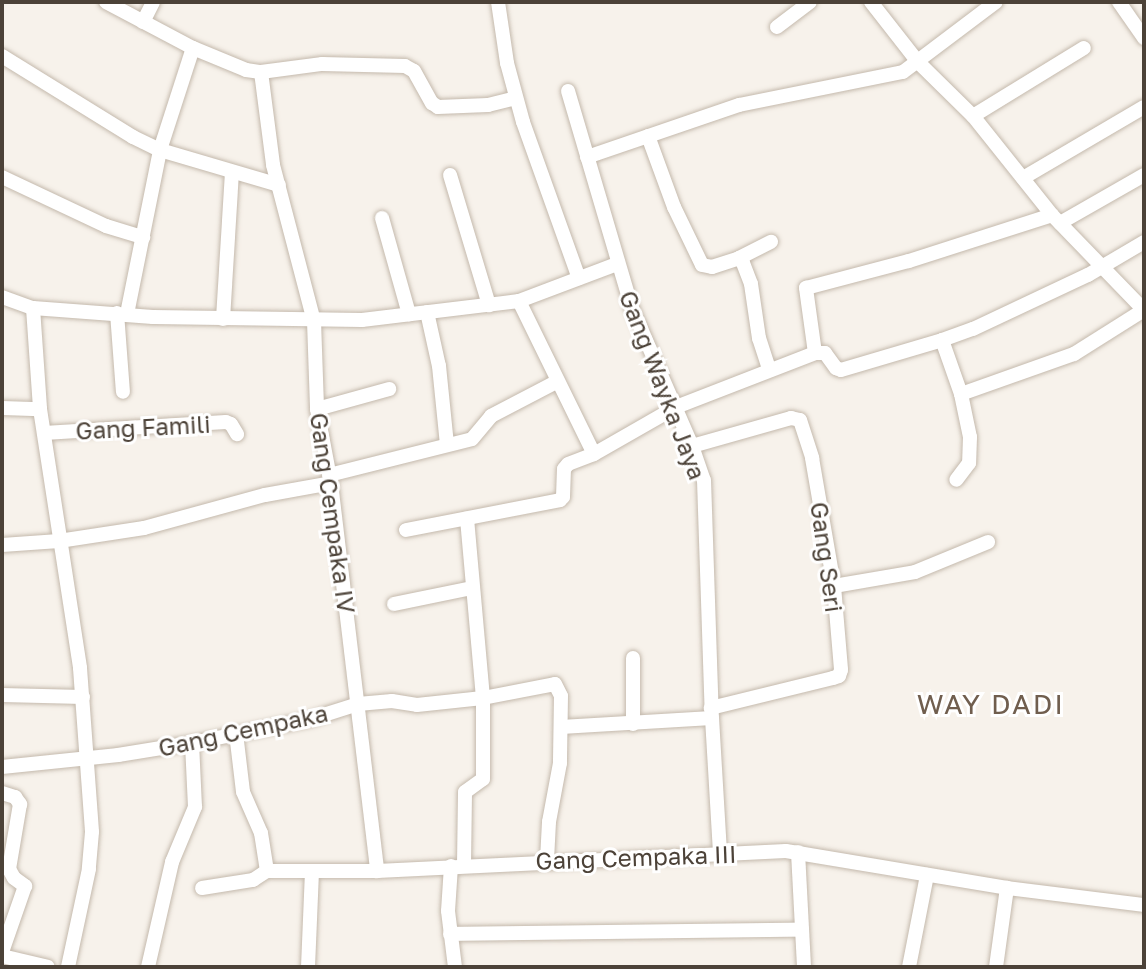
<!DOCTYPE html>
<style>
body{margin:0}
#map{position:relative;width:1146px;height:969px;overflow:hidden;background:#f7f2eb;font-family:"Golos Text",sans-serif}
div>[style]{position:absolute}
.roads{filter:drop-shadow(0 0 2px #c4b9ac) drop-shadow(0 0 2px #c4b9ac)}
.street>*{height:14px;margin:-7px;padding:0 7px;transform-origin:7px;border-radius:7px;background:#fff}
span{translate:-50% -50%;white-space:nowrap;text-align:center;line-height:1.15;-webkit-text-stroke:6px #fff;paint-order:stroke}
.street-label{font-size:24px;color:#4c4238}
.quarter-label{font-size:28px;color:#705e4e;letter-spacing:2px}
.frame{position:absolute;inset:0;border:4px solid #4c4238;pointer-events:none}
</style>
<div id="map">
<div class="roads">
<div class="street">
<div style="left:106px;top:2px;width:98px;rotate:27.9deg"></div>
<div style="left:193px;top:48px;width:57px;rotate:22.5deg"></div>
<div style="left:246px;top:70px;width:15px;rotate:8deg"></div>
<div style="left:261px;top:72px;width:62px;rotate:-7.5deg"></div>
<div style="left:322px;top:64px;width:83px;rotate:1.4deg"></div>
<div style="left:405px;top:66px;width:10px;rotate:29deg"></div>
<div style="left:414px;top:71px;width:37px;rotate:61deg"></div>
<div style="left:432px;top:103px;width:7px;rotate:34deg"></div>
<div style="left:438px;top:107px;width:50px;rotate:-2.3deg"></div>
<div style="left:488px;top:105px;width:29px;rotate:-14deg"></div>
<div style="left:498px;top:2px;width:62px;rotate:81.6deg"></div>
<div style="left:507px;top:63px;width:61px;rotate:74.8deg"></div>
<div style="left:523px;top:122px;width:166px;rotate:70.3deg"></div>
<div style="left:871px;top:2px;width:76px;rotate:51.9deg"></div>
<div style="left:918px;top:62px;width:77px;rotate:44.5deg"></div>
<div style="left:973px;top:116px;width:127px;rotate:51.4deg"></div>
<div style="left:1052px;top:215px;width:132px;rotate:45.9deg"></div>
<div style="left:1119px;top:2px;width:44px;rotate:55.2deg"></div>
<div style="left:143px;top:22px;width:22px;rotate:-63deg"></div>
<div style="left:777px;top:27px;width:41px;rotate:-37.1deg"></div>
<div style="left:2px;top:56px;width:154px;rotate:31.7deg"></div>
<div style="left:133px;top:137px;width:30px;rotate:26deg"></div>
<div style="left:160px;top:150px;width:124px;rotate:16.4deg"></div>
<div style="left:261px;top:72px;width:94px;rotate:82.6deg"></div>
<div style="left:273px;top:165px;width:161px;rotate:75.3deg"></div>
<div style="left:314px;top:321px;width:88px;rotate:88deg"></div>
<div style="left:317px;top:409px;width:75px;rotate:79.3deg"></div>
<div style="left:331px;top:483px;width:391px;rotate:83.2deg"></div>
<div style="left:568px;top:91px;width:226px;rotate:73.6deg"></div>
<div style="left:632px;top:308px;width:150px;rotate:66.5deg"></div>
<div style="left:692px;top:446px;width:36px;rotate:71deg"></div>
<div style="left:704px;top:480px;width:238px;rotate:88.1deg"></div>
<div style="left:712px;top:718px;width:136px;rotate:86.6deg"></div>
<div style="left:973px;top:116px;width:130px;rotate:-31.5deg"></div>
<div style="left:648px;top:136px;width:76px;rotate:69.9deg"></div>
<div style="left:674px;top:207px;width:64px;rotate:64.2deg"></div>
<div style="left:702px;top:265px;width:10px;rotate:11deg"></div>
<div style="left:712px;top:267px;width:28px;rotate:-18deg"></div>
<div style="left:739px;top:258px;width:6px;rotate:51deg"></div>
<div style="left:743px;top:263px;width:22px;rotate:69deg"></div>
<div style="left:751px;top:284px;width:55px;rotate:81.6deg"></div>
<div style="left:759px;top:338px;width:33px;rotate:72deg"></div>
<div style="left:587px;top:157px;width:161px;rotate:-18.9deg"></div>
<div style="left:739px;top:105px;width:167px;rotate:-11.4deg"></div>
<div style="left:903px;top:72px;width:116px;rotate:-37deg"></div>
<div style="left:450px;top:175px;width:136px;rotate:73.3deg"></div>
<div style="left:2px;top:177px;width:115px;rotate:25.2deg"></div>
<div style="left:106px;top:226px;width:39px;rotate:17deg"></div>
<div style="left:1023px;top:178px;width:140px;rotate:-30.4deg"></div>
<div style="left:382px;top:218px;width:100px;rotate:74.3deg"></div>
<div style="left:1060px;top:223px;width:97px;rotate:-29.7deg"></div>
<div style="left:739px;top:258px;width:36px;rotate:-27deg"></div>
<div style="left:2px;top:297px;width:33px;rotate:20deg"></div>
<div style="left:33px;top:308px;width:120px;rotate:4.3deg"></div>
<div style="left:153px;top:317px;width:209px;rotate:0.8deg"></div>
<div style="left:362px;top:320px;width:158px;rotate:-6.9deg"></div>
<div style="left:519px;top:301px;width:105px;rotate:-20.7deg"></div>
<div style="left:519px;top:301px;width:170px;rotate:63.9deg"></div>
<div style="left:33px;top:308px;width:101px;rotate:86deg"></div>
<div style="left:40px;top:409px;width:262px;rotate:81.2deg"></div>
<div style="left:80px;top:668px;width:164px;rotate:85.8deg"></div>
<div style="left:92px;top:832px;width:37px;rotate:95deg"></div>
<div style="left:89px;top:869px;width:100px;rotate:102.1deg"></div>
<div style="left:427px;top:312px;width:55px;rotate:77.5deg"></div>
<div style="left:439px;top:366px;width:79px;rotate:84.2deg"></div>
<div style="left:117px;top:313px;width:79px;rotate:85.7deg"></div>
<div style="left:127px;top:314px;width:167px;rotate:-78.6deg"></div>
<div style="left:160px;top:150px;width:107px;rotate:-72.1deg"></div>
<div style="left:223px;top:319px;width:146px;rotate:-86.5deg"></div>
<div style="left:942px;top:340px;width:57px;rotate:70.6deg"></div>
<div style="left:961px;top:394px;width:44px;rotate:78.2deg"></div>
<div style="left:970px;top:437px;width:26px;rotate:92deg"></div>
<div style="left:969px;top:463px;width:21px;rotate:127deg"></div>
<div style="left:815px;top:353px;width:66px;rotate:-97.9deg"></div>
<div style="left:806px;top:288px;width:106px;rotate:-14.7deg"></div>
<div style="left:909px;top:261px;width:150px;rotate:-17.8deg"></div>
<div style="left:961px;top:394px;width:120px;rotate:-19.5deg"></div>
<div style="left:1074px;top:354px;width:83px;rotate:-32.2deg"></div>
<div style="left:2px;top:408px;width:38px;rotate:2deg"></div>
<div style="left:317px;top:409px;width:75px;rotate:-15.5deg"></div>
<div style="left:44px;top:433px;width:182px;rotate:-3.5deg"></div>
<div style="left:226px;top:422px;width:5px;rotate:22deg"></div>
<div style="left:231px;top:424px;width:12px;rotate:59deg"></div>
<div style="left:692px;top:446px;width:103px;rotate:-15.8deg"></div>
<div style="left:791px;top:418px;width:9px;rotate:13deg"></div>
<div style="left:800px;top:420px;width:40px;rotate:72deg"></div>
<div style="left:812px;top:458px;width:130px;rotate:80.2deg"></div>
<div style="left:834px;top:586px;width:84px;rotate:85.2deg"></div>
<div style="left:841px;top:670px;width:6px;rotate:108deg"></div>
<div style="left:839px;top:676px;width:6px;rotate:162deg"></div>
<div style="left:833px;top:678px;width:126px;rotate:166.2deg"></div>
<div style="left:329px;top:475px;width:147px;rotate:-14.1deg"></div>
<div style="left:472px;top:439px;width:30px;rotate:-50deg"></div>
<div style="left:491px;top:416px;width:73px;rotate:-27.6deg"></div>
<div style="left:406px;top:530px;width:157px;rotate:-11deg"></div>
<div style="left:560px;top:500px;width:4px;rotate:-45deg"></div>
<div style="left:563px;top:497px;width:28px;rotate:-88deg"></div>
<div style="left:564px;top:469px;width:6px;rotate:-51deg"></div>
<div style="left:568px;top:464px;width:28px;rotate:-21deg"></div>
<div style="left:594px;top:454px;width:95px;rotate:-29.8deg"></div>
<div style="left:676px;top:407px;width:149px;rotate:-21.2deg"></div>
<div style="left:815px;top:353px;width:10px"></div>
<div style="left:825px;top:353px;width:19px;rotate:54deg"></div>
<div style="left:836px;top:368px;width:5px;rotate:22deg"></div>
<div style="left:841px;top:370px;width:105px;rotate:-16.5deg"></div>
<div style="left:942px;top:340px;width:33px;rotate:-20deg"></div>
<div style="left:973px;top:329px;width:127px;rotate:-25.2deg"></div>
<div style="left:1088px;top:275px;width:65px;rotate:-30.5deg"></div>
<div style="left:2px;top:545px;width:57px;rotate:-4deg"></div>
<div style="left:59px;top:541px;width:86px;rotate:-8.7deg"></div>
<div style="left:144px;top:528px;width:125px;rotate:-15.3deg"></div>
<div style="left:265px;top:495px;width:67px;rotate:-10.3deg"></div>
<div style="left:834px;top:586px;width:82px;rotate:-9.8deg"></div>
<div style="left:915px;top:572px;width:79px;rotate:-22.3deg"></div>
<div style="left:394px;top:604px;width:80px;rotate:-11.6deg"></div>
<div style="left:633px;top:658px;width:66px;rotate:90deg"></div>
<div style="left:2px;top:695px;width:81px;rotate:1.4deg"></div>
<div style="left:561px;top:727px;width:151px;rotate:-3.4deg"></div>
<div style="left:236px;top:733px;width:59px;rotate:83.2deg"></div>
<div style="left:243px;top:792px;width:45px;rotate:66.3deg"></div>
<div style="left:261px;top:833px;width:38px;rotate:81deg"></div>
<div style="left:2px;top:767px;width:117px;rotate:-5.9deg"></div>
<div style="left:118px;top:755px;width:75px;rotate:-9.2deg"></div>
<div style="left:192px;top:743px;width:121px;rotate:-11.4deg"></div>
<div style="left:311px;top:719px;width:49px;rotate:-17.7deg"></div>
<div style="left:358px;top:704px;width:34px;rotate:-5deg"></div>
<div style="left:392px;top:701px;width:25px;rotate:9deg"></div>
<div style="left:417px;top:705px;width:66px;rotate:-6.1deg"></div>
<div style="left:483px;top:698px;width:73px;rotate:-11deg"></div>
<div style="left:555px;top:684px;width:13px;rotate:63deg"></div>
<div style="left:561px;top:696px;width:67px;rotate:90.9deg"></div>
<div style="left:560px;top:763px;width:60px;rotate:100.6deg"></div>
<div style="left:549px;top:822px;width:38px;rotate:93deg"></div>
<div style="left:2px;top:793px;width:14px;rotate:17deg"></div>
<div style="left:15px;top:797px;width:9px;rotate:54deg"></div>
<div style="left:20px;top:804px;width:66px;rotate:99.6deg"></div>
<div style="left:9px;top:869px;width:10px;rotate:61deg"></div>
<div style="left:14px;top:878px;width:14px;rotate:36deg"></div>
<div style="left:25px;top:886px;width:70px;rotate:109.2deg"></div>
<div style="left:798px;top:852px;width:115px;rotate:87deg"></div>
<div style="left:464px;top:865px;width:73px;rotate:-89.2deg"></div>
<div style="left:465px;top:792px;width:22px;rotate:-36deg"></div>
<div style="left:483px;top:779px;width:81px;rotate:-90deg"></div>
<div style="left:483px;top:698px;width:180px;rotate:-95.1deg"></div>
<div style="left:451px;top:866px;width:45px;rotate:93.8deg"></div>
<div style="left:448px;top:911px;width:56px;rotate:82.9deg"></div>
<div style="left:267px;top:871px;width:110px"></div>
<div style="left:377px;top:871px;width:409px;rotate:-2.8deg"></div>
<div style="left:786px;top:851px;width:224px;rotate:9.5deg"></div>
<div style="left:1007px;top:888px;width:138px;rotate:7.1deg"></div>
<div style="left:202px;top:888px;width:52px;rotate:-8.9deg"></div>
<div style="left:253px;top:880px;width:17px;rotate:-33deg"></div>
<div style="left:450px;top:934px;width:352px;rotate:-0.7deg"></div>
<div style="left:2px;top:956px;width:47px;rotate:13.4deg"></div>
<div style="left:148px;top:967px;width:108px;rotate:-77.1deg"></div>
<div style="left:172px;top:862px;width:60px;rotate:-67.3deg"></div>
<div style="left:195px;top:807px;width:64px;rotate:-92.7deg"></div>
<div style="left:308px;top:967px;width:96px;rotate:-87.6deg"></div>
<div style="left:909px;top:967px;width:94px;rotate:-78.9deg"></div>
<div style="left:996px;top:967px;width:80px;rotate:-82.1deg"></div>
</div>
</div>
<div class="street-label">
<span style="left:663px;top:385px;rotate:69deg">Gang Wayka Jaya</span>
<span style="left:143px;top:427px;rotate:-3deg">Gang Famili</span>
<span style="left:333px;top:513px;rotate:82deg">Gang Cempaka IV</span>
<span style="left:827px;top:557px;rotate:82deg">Gang Seri</span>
<span style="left:243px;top:730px;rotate:-12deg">Gang Cempaka</span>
<span style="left:636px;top:857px;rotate:-2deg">Gang Cempaka III</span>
</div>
<div class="quarter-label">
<span style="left:991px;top:704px">WAY DADI</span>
</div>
<div class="frame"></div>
</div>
